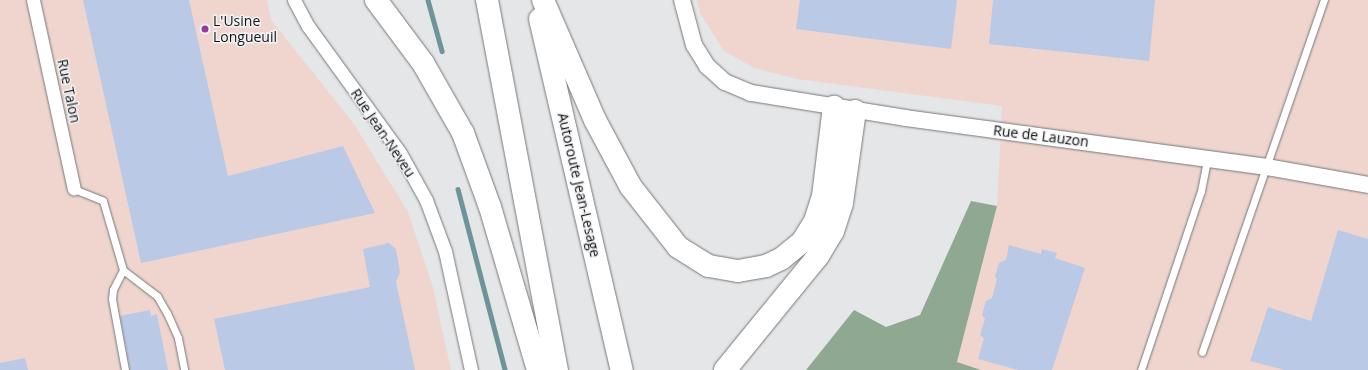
<!DOCTYPE html>
<style>
body{margin:0}
#map{position:relative;width:1368px;height:370px;overflow:hidden;background:#e4e6e8;font-family:"Open Sans",sans-serif}
div>[style]{position:absolute}
.industrial>*{inset:0;background:#efd5ce}
.forest>*{inset:0;background:#8fa891}
.stream>*{height:4.5px;margin:-2.25px;padding:0 2.25px;transform-origin:2.25px;border-radius:2.25px;background:#6d9599}
.building>*{inset:0;background:#b9c9e6}
.roads{filter:drop-shadow(0 0 1px #767779) drop-shadow(0 0 1px #767779)}
.service>*{height:7px;margin:-3.5px;padding:0 3.5px;transform-origin:3.5px;border-radius:3.5px;background:#fff}
.minor>*{height:13px;margin:-6.5px;padding:0 6.5px;transform-origin:6.5px;border-radius:6.5px;background:#fff}
.tertiary>*{height:16px;margin:-8px;padding:0 8px;transform-origin:8px;border-radius:8px;background:#fff}
.motorway>*{height:22px;margin:-11px;padding:0 11px;transform-origin:11px;border-radius:11px;background:#fff}
.dots>*{width:11px;height:11px;translate:-50% -50%;box-sizing:border-box;border:2px solid #f2f3f5;border-radius:50%}
span{translate:-50% -50%;white-space:nowrap;text-align:center;line-height:1.15;-webkit-text-stroke:3px #f2f3f5;paint-order:stroke}
.poi-label{font-size:14px;color:#131314}
.left{translate:0 -50%;text-align:left}
.street-label{font-size:14px;color:#131314}
</style>
<div id="map">
<div class="industrial">
<div style="clip-path:polygon(0 0,267px 0,271px 20px,354px 124px,408px 212px,433px 287px,451px 370px,0 370px)"></div>
<div style="clip-path:polygon(697px 0,1368px 0,1368px 370px,981px 370px,957px 363px,997px 206px,1002px 106px,797px 79px,754px 68px,724px 51px,700px 13px)"></div>
</div>
<div class="forest">
<div style="clip-path:polygon(971px 201px,997px 206px,957px 362px,981px 370px,806px 370px,854px 310px,886px 327px,920px 315px)"></div>
</div>
<div class="stream">
<div style="left:428px;top:0;width:53px;rotate:74.6deg"></div>
<div style="left:458px;top:189px;width:187px;rotate:75.4deg"></div>
</div>
<div class="building">
<div style="clip-path:polygon(83px 0,189px 0,228px 176px,343px 146px,375px 213px,141px 263px)"></div>
<div style="clip-path:polygon(800px 0,957px 0,951px 49px,796px 29px)"></div>
<div style="clip-path:polygon(993px 0,1155px 0,1149px 61px,989px 44px)"></div>
<div style="clip-path:polygon(1338px 230px,1368px 239px,1368px 370px,1285px 370px,1250px 361px,1268px 307px,1311px 321px)"></div>
<div style="clip-path:polygon(389px 243px,396px 249px,400px 272px,396px 282px,415px 370px,225px 370px,214px 319px,370px 287px,363px 249px)"></div>
<div style="clip-path:polygon(1009px 245px,1041px 254px,1042px 249px,1057px 253px,1055px 258px,1085px 268px,1052px 370px,1018px 370px,978px 359px,984px 338px,980px 335px,985px 319px,982px 315px,986px 301px,992px 298px,997px 279px,995px 276px,999px 263px,1006px 260px)"></div>
<div style="clip-path:polygon(150px 310px,151px 316px,157px 314px,168px 370px,130px 370px,120px 316px)"></div>
<div style="clip-path:polygon(25px 358px,28px 370px,0 370px,0 363px)"></div>
</div>
<div class="roads">
<div class="service">
<div style="left:74px;top:189px;width:31px;rotate:22deg"></div>
<div style="left:103px;top:201px;width:72px;rotate:73.8deg"></div>
<div style="left:123px;top:270px;width:43px;rotate:37.4deg"></div>
<div style="left:157px;top:296px;width:20px;rotate:60deg"></div>
<div style="left:167px;top:313px;width:27px;rotate:66deg"></div>
<div style="left:178px;top:338px;width:33px;rotate:79deg"></div>
<div style="left:123px;top:270px;width:22px;rotate:117deg"></div>
<div style="left:113px;top:290px;width:9px;rotate:96deg"></div>
<div style="left:112px;top:299px;width:72px;rotate:79.6deg"></div>
<div style="left:1202px;top:352px;width:373px;rotate:-70.9deg"></div>
<div style="left:1141px;top:370px;width:189px;rotate:-71.5deg"></div>
<div style="left:1201px;top:191px;width:33px;rotate:-79deg"></div>
</div>
<div class="minor">
<div style="left:33px;top:0;width:193px;rotate:77.8deg"></div>
<div style="left:294px;top:0;width:30px;rotate:62deg"></div>
<div style="left:308px;top:26px;width:157px;rotate:54.1deg"></div>
<div style="left:400px;top:153px;width:54px;rotate:61deg"></div>
<div style="left:426px;top:200px;width:54px;rotate:69.6deg"></div>
<div style="left:445px;top:251px;width:122px;rotate:77.7deg"></div>
</div>
<div class="tertiary">
<div style="left:682px;top:0;width:47px;rotate:75.1deg"></div>
<div style="left:694px;top:45px;width:25px;rotate:58deg"></div>
<div style="left:707px;top:66px;width:24px;rotate:42deg"></div>
<div style="left:725px;top:82px;width:28px;rotate:23deg"></div>
<div style="left:751px;top:93px;width:156px;rotate:9.2deg"></div>
<div style="left:905px;top:118px;width:365px;rotate:7.7deg"></div>
<div style="left:1267px;top:167px;width:103px;rotate:10.1deg"></div>
</div>
<div class="motorway">
<div style="left:376px;top:0;width:79px;rotate:53.3deg"></div>
<div style="left:423px;top:63px;width:81px;rotate:60.3deg"></div>
<div style="left:463px;top:133px;width:79px;rotate:70deg"></div>
<div style="left:490px;top:207px;width:170px;rotate:73.6deg"></div>
<div style="left:487px;top:0;width:377px;rotate:79.3deg"></div>
<div style="left:543px;top:0;width:131px;rotate:66.6deg"></div>
<div style="left:595px;top:120px;width:76px;rotate:61.8deg"></div>
<div style="left:631px;top:187px;width:76px;rotate:51.9deg"></div>
<div style="left:678px;top:247px;width:36px;rotate:32deg"></div>
<div style="left:709px;top:266px;width:29px;rotate:10deg"></div>
<div style="left:738px;top:271px;width:28px;rotate:-10deg"></div>
<div style="left:766px;top:266px;width:17px;rotate:-25deg"></div>
<div style="left:781px;top:259px;width:27px;rotate:-39deg"></div>
<div style="left:802px;top:242px;width:25px;rotate:-58deg"></div>
<div style="left:815px;top:221px;width:26px;rotate:-72deg"></div>
<div style="left:823px;top:196px;width:90px;rotate:-83deg"></div>
<div style="left:540px;top:19px;width:360px;rotate:76.9deg"></div>
<div style="left:725px;top:370px;width:147px;rotate:-50.8deg"></div>
<div style="left:818px;top:256px;width:29px;rotate:-59deg"></div>
<div style="left:833px;top:231px;width:29px;rotate:-72deg"></div>
<div style="left:842px;top:203px;width:93px;rotate:-82deg"></div>
</div>
</div>
<div class="dots">
<div style="left:205px;top:29px;background:#9938a0"></div>
</div>
<div class="poi-label">
<span class="left" style="left:213px;top:29px">L'Usine<br>Longueuil</span>
</div>
<div class="street-label">
<span style="left:69px;top:91px;rotate:78deg">Rue Talon</span>
<span style="left:383px;top:133px;rotate:56deg">Rue Jean-Neveu</span>
<span style="left:1041px;top:136px;rotate:7deg">Rue de Lauzon</span>
<span style="left:579px;top:185px;rotate:77deg">Autoroute Jean-Lesage</span>
</div>
</div>
